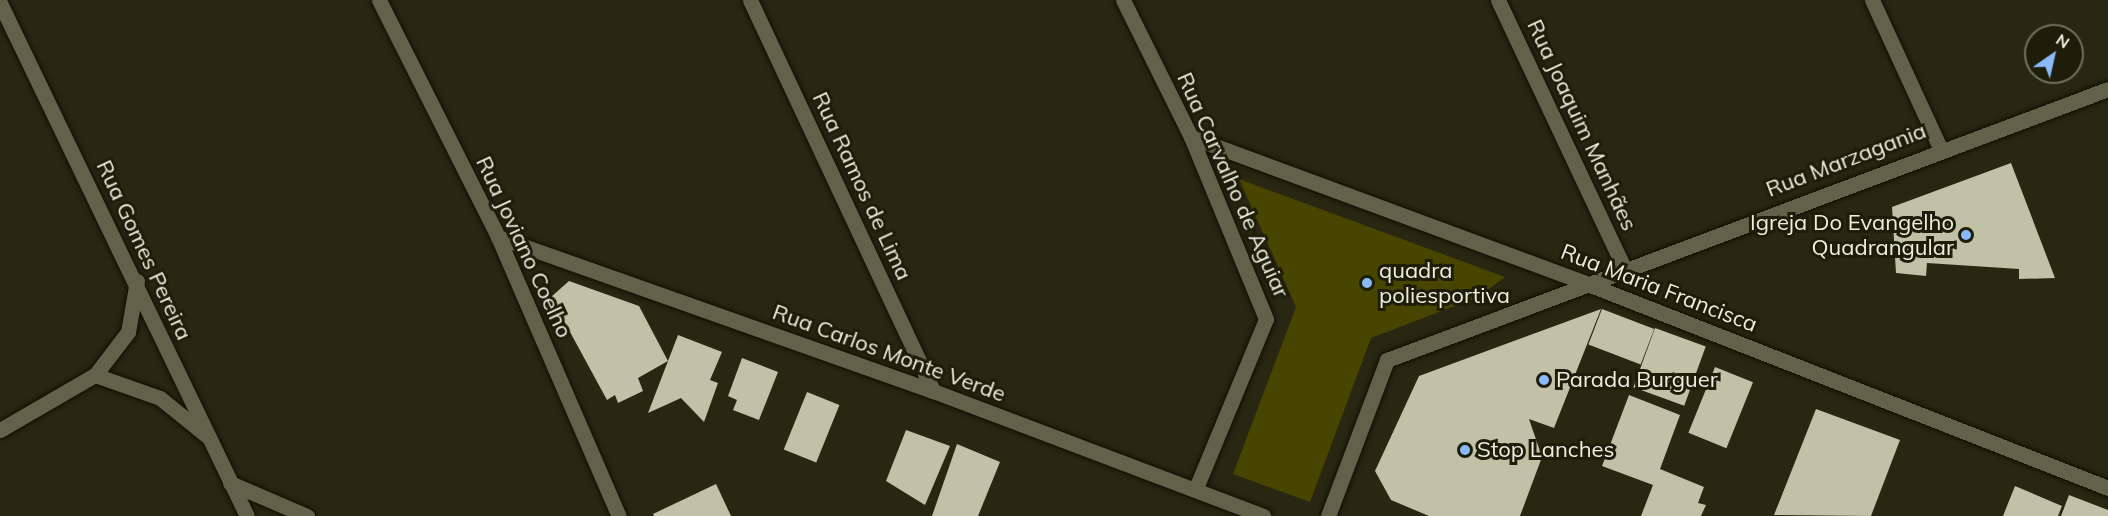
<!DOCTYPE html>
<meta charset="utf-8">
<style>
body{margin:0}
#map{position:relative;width:2108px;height:516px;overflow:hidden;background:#272712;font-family:Mulish,sans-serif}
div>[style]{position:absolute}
.green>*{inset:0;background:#484501}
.building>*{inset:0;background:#c1c1a8;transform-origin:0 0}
.roads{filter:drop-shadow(0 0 2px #101000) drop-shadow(0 0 2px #101000)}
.minor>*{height:15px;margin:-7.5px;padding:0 7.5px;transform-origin:7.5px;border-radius:7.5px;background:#62624b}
.tertiary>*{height:15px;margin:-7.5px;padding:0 7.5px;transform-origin:7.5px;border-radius:7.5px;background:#62624b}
.secondary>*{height:15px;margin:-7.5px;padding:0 7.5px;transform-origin:7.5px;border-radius:7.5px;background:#62624b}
.dots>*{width:16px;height:16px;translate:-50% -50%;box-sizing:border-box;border:3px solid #1e1d09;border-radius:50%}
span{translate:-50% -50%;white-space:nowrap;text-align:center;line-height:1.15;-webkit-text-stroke:6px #1e1d09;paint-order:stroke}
.street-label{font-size:22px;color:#edede0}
.poi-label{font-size:22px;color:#edede0}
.right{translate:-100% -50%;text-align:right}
.left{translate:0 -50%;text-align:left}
.north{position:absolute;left:2024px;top:24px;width:60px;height:60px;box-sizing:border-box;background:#1e1d09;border:2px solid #71705f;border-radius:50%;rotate:34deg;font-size:16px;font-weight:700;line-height:24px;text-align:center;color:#edede0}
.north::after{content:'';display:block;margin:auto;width:21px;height:27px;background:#8bbafc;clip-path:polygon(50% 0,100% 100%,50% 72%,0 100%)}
</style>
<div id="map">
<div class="green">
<div style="clip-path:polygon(1239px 179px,1505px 277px,1478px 297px,1371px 338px,1310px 502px,1233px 474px,1296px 307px)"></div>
</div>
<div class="building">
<div style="clip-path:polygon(2011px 163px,2055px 278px,2019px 279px,2019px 269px,1927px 263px,1926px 276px,1896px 273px,1892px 207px)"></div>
<div style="clip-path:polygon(569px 281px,639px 306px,668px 361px,638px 378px,643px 391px,618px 403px,615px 395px,607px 400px,551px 297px)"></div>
<div style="clip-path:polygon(1601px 309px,1554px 428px,1529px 419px,1542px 457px,1520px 516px,1429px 516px,1391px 500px,1375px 471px,1419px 376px)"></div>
<div style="left:1602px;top:309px;width:56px;height:38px;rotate:21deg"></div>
<div style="left:1655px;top:328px;width:54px;height:63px;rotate:20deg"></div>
<div style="clip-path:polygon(678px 335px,722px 352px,710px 380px,718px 383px,704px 422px,681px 398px,648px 413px)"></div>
<div style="clip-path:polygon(742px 358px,778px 372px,759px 420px,733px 410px,737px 400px,728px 396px)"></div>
<div style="left:1715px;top:367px;width:41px;height:71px;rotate:22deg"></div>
<div style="left:807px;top:392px;width:35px;height:62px;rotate:22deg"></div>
<div style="clip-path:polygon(1629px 395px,1680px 415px,1660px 469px,1704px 487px,1698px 503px,1706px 505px,1701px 516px,1641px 516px,1653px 485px,1602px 466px)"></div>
<div style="clip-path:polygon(1816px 409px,1900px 440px,1871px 516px,1774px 515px)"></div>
<div style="clip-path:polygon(906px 430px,950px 446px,925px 505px,886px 481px)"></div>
<div style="clip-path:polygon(957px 444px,1000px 462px,978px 516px,932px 516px)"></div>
<div style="clip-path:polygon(716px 484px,731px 516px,654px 516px,653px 514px)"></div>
<div style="clip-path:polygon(2015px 486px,2062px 506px,2058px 516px,2003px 516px)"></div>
<div style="clip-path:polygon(2069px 495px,2108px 510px,2108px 516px,2061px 516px)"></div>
</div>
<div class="roads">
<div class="minor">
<div style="left:379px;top:0;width:265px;rotate:63.3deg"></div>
<div style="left:498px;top:237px;width:304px;rotate:66.6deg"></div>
<div style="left:750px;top:0;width:432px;rotate:64.9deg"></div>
<div style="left:1123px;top:0;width:153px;rotate:63.6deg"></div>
<div style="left:1191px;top:137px;width:197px;rotate:67.6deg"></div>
<div style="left:1266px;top:319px;width:185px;rotate:112.5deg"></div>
<div style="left:1498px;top:0;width:298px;rotate:64.8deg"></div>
<div style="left:1872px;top:0;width:163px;rotate:65.3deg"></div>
<div style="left:1191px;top:137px;width:420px;rotate:20.3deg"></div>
<div style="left:1585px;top:283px;width:562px;rotate:21.4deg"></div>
<div style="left:498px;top:237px;width:461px;rotate:19.5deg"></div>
<div style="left:933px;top:391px;width:353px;rotate:20.7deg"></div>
<div style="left:1328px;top:516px;width:167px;rotate:-69.3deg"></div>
<div style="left:1387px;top:360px;width:770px;rotate:-20.6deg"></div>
</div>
<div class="tertiary">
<div style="left:0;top:3px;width:357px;rotate:64.3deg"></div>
<div style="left:230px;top:483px;width:84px;rotate:23.2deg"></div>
</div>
<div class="secondary">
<div style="left:155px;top:325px;width:212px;rotate:64.3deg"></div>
<div style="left:95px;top:375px;width:54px;rotate:-52.5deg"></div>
<div style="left:128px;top:332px;width:52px;rotate:-80deg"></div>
<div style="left:0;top:430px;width:110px;rotate:-30.1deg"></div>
<div style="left:95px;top:375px;width:69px;rotate:19.5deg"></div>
<div style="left:160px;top:398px;width:60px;rotate:39deg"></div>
</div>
</div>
<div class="dots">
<div style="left:1966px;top:235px;background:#8bbafc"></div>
<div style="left:1367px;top:283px;background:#8bbafc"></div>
<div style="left:1544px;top:380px;background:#8bbafc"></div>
<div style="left:1465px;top:450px;background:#8bbafc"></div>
</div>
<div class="street-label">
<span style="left:1582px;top:125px;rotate:65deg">Rua Joaquim Manhães</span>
<span style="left:1846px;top:160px;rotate:-21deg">Rua Marzagania</span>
<span style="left:1233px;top:185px;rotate:66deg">Rua Carvalho de Aguiar</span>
<span style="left:862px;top:186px;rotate:65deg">Rua Ramos de Lima</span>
<span style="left:524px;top:247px;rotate:65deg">Rua Joviano Coelho</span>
<span style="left:144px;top:250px;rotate:65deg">Rua Gomes Pereira</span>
<span style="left:1659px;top:288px;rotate:21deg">Rua Maria Francisca</span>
<span style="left:889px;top:353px;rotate:20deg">Rua Carlos Monte Verde</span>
</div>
<div class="poi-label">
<span class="right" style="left:1954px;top:235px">Igreja Do Evangelho<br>Quadrangular</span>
<span class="left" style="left:1379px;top:283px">quadra<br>poliesportiva</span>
<span class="left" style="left:1556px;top:380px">Parada Burguer</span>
<span class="left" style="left:1477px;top:450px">Stop Lanches</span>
</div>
<div class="north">N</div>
</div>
